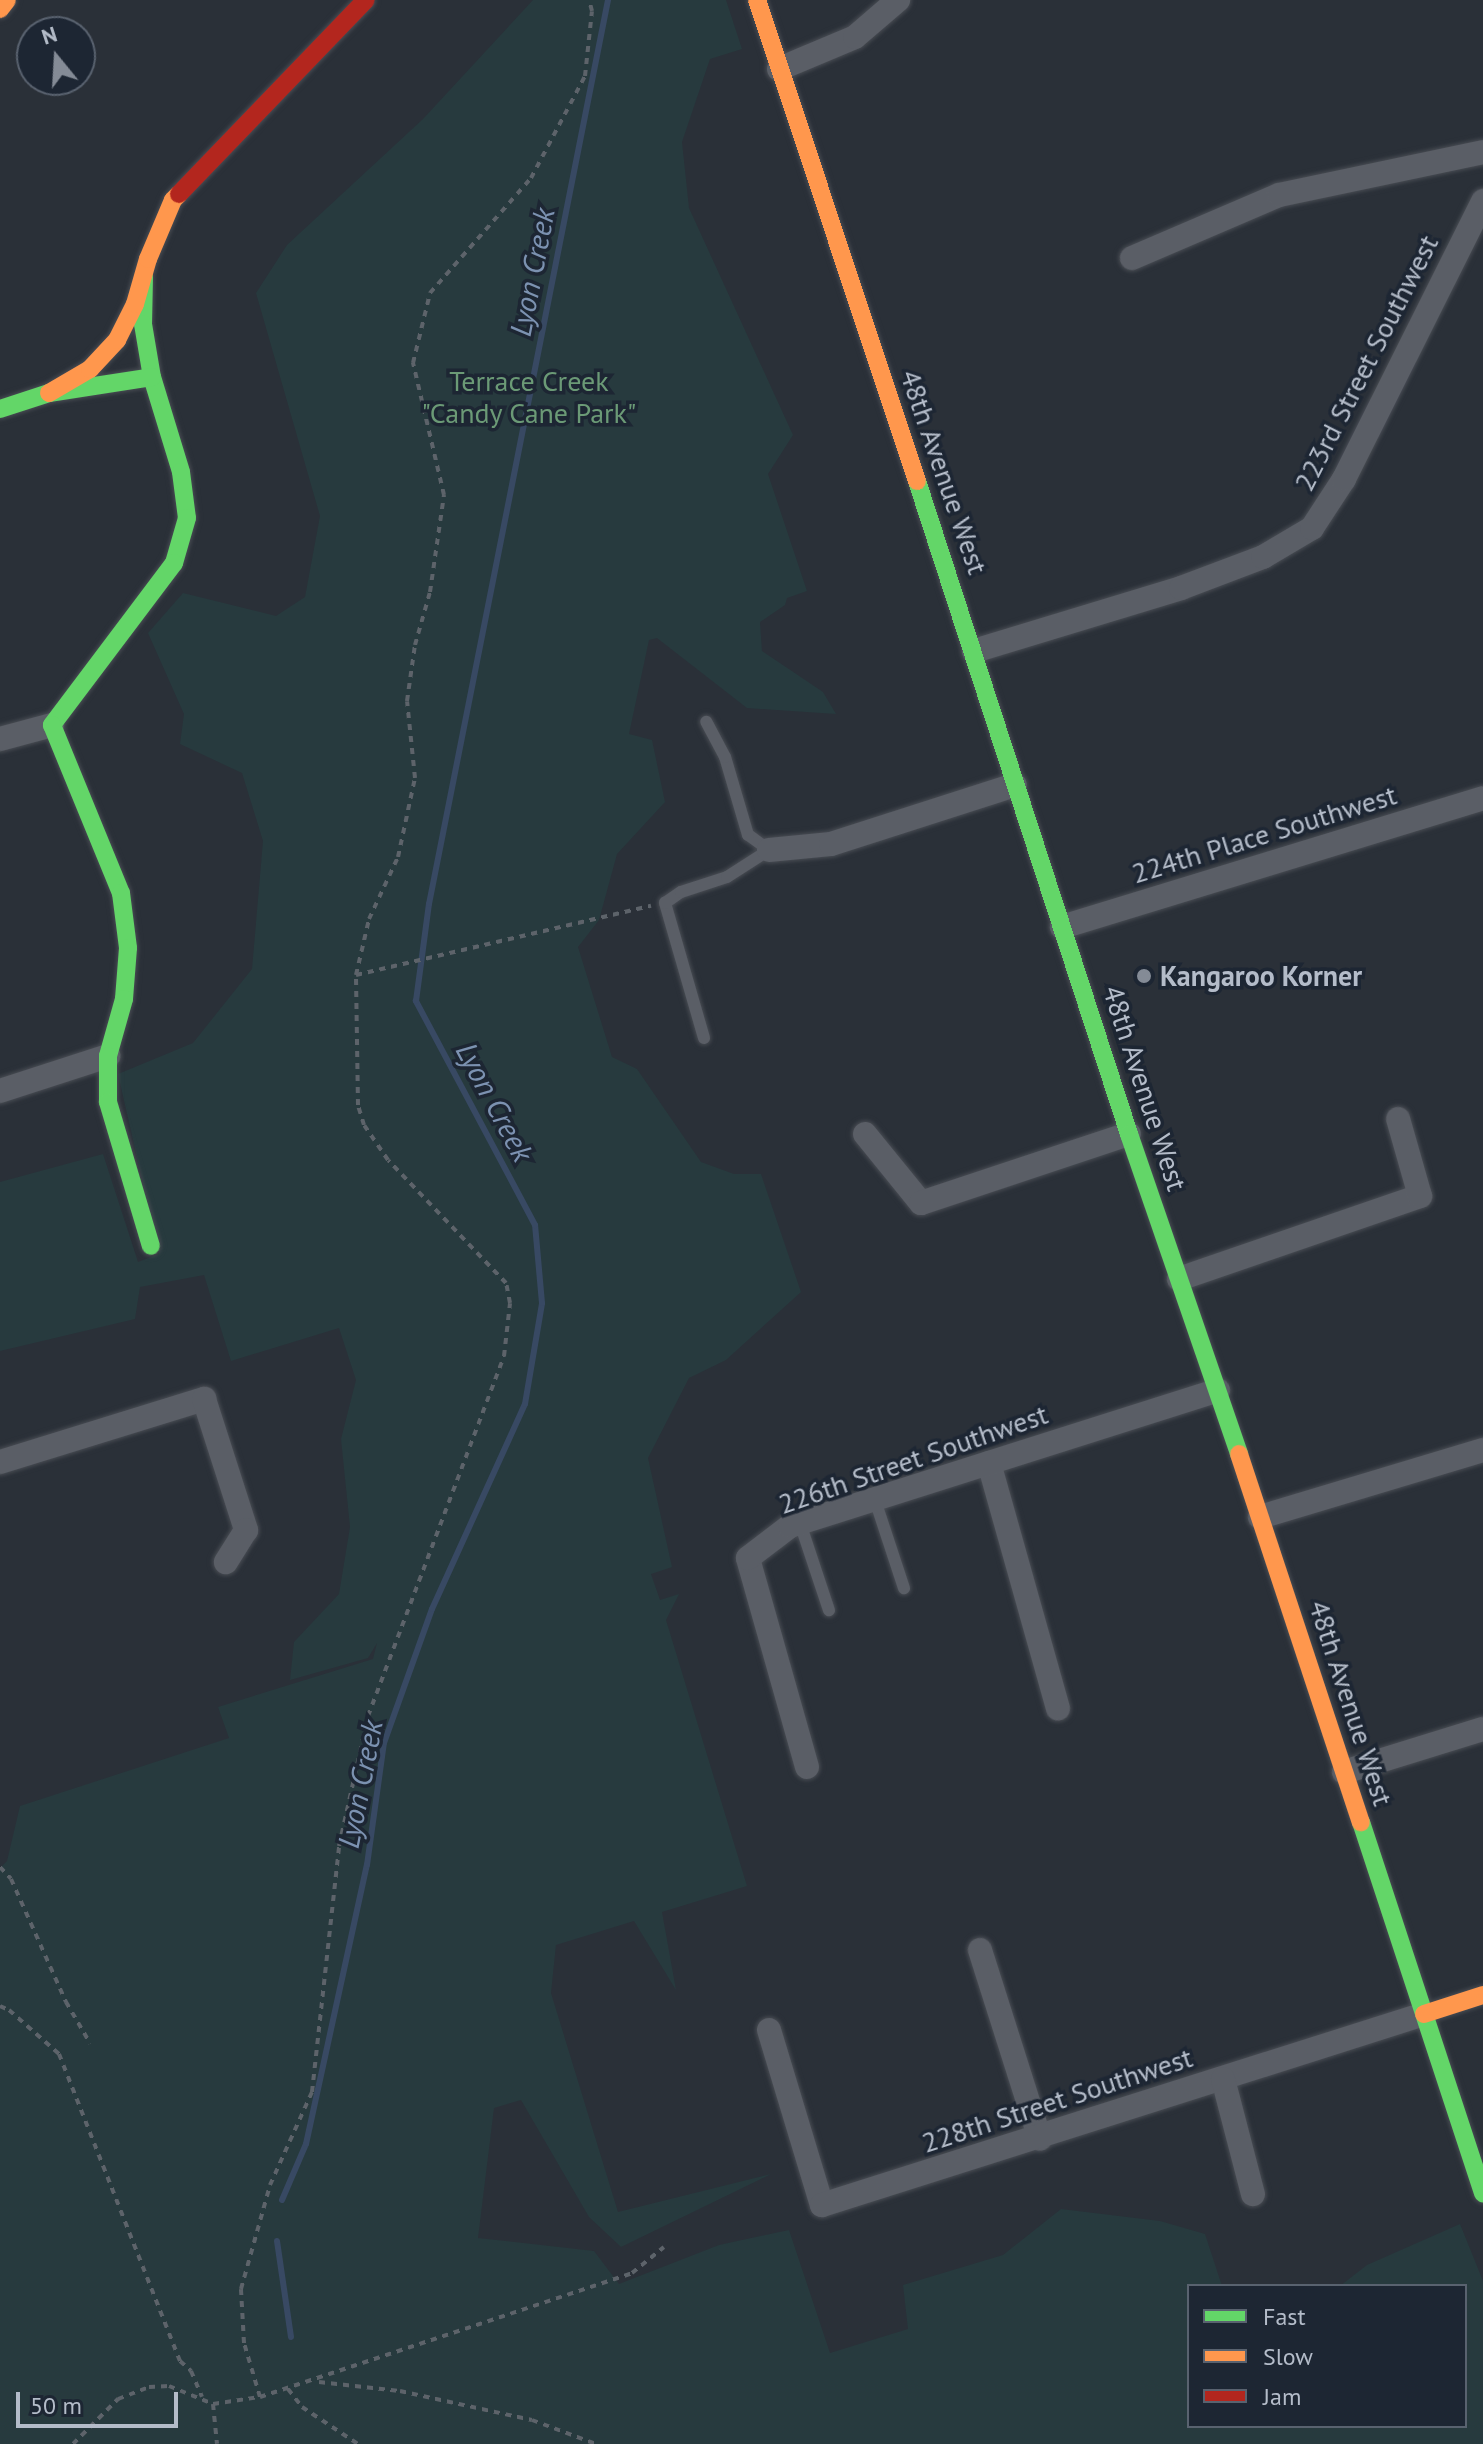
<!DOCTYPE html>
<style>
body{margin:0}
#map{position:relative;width:1483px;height:2444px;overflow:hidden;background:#2a3038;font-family:"PT Sans",sans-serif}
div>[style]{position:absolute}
.green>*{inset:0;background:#273a3e}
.stream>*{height:6px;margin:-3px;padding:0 3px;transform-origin:3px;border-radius:3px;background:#384963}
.path>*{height:4px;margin-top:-2px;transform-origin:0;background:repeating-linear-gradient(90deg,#5d636a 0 6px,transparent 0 12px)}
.roads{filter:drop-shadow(0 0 2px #484c53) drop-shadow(0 0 2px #484c53)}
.lane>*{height:12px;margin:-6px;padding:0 6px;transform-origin:6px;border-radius:6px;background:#5a5e66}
.street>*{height:24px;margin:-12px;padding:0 12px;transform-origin:12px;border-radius:12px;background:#5a5e66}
.fast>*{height:18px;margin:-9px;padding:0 9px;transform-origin:9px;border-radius:9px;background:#63d668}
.slow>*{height:18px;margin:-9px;padding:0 9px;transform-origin:9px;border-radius:9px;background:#ff974d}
.jam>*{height:18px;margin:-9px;padding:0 9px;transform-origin:9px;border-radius:9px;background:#b3261e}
.dots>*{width:22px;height:22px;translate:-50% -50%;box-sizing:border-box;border:4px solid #1d2633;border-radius:50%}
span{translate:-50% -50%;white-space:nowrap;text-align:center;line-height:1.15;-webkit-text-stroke:7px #1d2633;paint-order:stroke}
.street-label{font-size:28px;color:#b4bcc9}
.park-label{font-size:28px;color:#6b9a76}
.poi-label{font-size:28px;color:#b4bcc9;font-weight:700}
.left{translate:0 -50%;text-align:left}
.water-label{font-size:30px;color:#7c92b1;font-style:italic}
.legend{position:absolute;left:1187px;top:2284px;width:280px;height:144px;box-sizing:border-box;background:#1d2633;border:2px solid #59626f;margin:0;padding:10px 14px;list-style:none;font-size:24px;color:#b4bcc9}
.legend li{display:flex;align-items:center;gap:16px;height:40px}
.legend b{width:40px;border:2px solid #59626f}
.north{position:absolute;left:16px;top:16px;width:80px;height:80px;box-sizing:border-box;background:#1d2633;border:2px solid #59626f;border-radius:50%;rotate:342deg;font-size:22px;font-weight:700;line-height:32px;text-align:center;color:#b4bcc9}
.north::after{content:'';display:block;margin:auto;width:28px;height:36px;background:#848b96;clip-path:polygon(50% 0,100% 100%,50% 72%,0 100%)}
.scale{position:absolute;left:16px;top:2392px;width:162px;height:36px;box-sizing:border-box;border:4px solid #b4bcc9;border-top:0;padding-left:10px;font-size:24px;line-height:28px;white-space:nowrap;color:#b4bcc9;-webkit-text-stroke:6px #1d2633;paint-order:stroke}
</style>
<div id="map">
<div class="green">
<div style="clip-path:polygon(533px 0,726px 0,742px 49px,710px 59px,682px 142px,689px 208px,793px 435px,768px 474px,807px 591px,787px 598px,785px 605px,760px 622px,762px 651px,823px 692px,836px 714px,747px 708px,657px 638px,649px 640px,629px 734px,652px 740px,665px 802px,617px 854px,599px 920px,578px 947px,612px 1057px,637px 1069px,701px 1162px,734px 1174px,761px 1174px,801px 1292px,726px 1360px,689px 1378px,648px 1458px,672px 1567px,651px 1574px,660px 1600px,679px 1594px,666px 1620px,747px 1886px,662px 1912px,676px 1990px,634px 1921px,556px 1945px,551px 1993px,618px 2212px,771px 2174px,621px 2247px,589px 2217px,521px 2100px,494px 2108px,478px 2238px,594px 2251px,619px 2284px,719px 2245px,789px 2230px,830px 2353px,908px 2329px,903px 2285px,1003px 2255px,1061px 2209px,1160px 2221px,1205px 2234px,1222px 2286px,1189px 2286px,1189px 2426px,1465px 2426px,1465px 2286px,1340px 2286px,1367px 2265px,1460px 2224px,1483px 2281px,1483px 2444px,0 2444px,0 1868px,7px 1861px,20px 1806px,229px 1738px,218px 1707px,373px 1659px,377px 1643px,368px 1658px,290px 1680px,294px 1642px,339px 1594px,350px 1527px,341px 1439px,356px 1380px,339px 1328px,231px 1361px,204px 1275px,140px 1287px,135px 1319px,0 1351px,0 1182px,103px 1154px,138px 1262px,159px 1254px,118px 1074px,193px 1043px,252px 969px,263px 841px,242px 773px,180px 744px,184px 714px,148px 633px,183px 593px,276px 616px,305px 597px,320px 516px,256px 293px,287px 245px,423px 119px)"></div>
</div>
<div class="stream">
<div style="left:282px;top:2200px;width:61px;rotate:-66.8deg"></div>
<div style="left:306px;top:2144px;width:286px;rotate:-77.7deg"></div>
<div style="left:367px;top:1865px;width:123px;rotate:-82.1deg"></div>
<div style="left:384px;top:1743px;width:142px;rotate:-70.3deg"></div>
<div style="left:432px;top:1609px;width:225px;rotate:-65.6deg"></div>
<div style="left:525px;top:1404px;width:102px;rotate:-80.4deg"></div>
<div style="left:542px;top:1303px;width:78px;rotate:-95.1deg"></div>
<div style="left:535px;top:1225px;width:254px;rotate:-118deg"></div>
<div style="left:416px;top:1001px;width:98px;rotate:-82.4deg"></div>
<div style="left:429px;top:904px;width:922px;rotate:-78.8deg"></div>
<div style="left:277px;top:2241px;width:97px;rotate:81.7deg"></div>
</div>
<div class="path">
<div style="left:356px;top:975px;width:303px;rotate:-13.2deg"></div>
<div style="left:0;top:1867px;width:16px;rotate:47deg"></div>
<div style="left:11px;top:1879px;width:135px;rotate:65.9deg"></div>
<div style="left:66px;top:2002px;width:48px;rotate:59.7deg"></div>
<div style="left:0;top:2006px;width:10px;rotate:24deg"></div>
<div style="left:9px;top:2010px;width:67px;rotate:41.3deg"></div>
<div style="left:59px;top:2054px;width:330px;rotate:68.5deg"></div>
<div style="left:180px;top:2361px;width:15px;rotate:42deg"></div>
<div style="left:191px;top:2371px;width:28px;rotate:67deg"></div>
<div style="left:319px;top:2382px;width:81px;rotate:6.3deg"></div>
<div style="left:400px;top:2391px;width:135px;rotate:12.4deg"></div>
<div style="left:532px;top:2420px;width:68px;rotate:20.6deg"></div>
<div style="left:288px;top:2389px;width:23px;rotate:52deg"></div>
<div style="left:302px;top:2407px;width:67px;rotate:33.5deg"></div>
<div style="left:260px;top:2397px;width:56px;rotate:-106.5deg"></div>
<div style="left:244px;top:2343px;width:54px;rotate:-93.2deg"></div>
<div style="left:241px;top:2289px;width:108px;rotate:-74.4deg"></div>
<div style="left:270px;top:2185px;width:102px;rotate:-65.7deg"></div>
<div style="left:312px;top:2092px;width:247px;rotate:-83.7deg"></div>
<div style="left:339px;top:1846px;width:133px;rotate:-77.4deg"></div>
<div style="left:368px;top:1716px;width:385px;rotate:-69.3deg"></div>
<div style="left:504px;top:1356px;width:53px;rotate:-83.5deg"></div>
<div style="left:510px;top:1303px;width:20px;rotate:-101deg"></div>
<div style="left:506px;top:1283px;width:170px;rotate:-133.8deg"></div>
<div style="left:388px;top:1160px;width:42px;rotate:-124.4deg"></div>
<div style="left:364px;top:1125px;width:21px;rotate:-107deg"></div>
<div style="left:358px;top:1105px;width:130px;rotate:-90.9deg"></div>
<div style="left:356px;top:975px;width:57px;rotate:-76.9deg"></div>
<div style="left:369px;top:919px;width:68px;rotate:-64.9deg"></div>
<div style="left:398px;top:857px;width:81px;rotate:-77.9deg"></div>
<div style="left:415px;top:778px;width:77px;rotate:-95.9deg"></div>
<div style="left:407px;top:701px;width:57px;rotate:-81.9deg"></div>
<div style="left:415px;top:645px;width:55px;rotate:-74.2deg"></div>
<div style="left:430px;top:592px;width:98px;rotate:-81.8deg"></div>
<div style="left:444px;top:495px;width:136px;rotate:-103.2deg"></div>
<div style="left:413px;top:363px;width:72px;rotate:-76.3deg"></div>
<div style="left:430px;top:293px;width:153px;rotate:-48.7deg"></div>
<div style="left:531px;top:178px;width:115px;rotate:-62.1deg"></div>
<div style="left:585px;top:76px;width:65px;rotate:-83.9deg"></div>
<div style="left:592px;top:11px;width:11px;rotate:-105deg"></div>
<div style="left:213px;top:2404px;width:40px;rotate:84.3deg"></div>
<div style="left:73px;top:2444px;width:64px;rotate:-45deg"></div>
<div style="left:118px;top:2399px;width:33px;rotate:-21deg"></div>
<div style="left:149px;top:2387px;width:20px;rotate:-3deg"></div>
<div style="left:169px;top:2386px;width:48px;rotate:22.2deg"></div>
<div style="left:213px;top:2404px;width:48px;rotate:-8.5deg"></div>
<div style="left:260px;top:2397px;width:392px;rotate:-18.4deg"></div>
<div style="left:632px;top:2273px;width:41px;rotate:-39.1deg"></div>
</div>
<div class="roads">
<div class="lane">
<div style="left:704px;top:1038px;width:141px;rotate:-106.1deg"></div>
<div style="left:665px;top:903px;width:19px;rotate:-35deg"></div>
<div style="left:681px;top:892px;width:48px;rotate:-18.1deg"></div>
<div style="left:727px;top:877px;width:50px;rotate:-32.7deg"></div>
<div style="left:769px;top:850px;width:26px;rotate:-144deg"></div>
<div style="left:748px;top:835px;width:81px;rotate:-106.4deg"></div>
<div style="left:725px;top:757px;width:40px;rotate:-118deg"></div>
<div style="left:875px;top:1500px;width:93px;rotate:71.8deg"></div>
<div style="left:800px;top:1523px;width:92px;rotate:71.6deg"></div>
</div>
<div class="street">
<div style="left:779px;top:69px;width:82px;rotate:-22.8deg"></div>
<div style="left:855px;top:37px;width:57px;rotate:-40.7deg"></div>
<div style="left:1132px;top:258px;width:160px;rotate:-23.2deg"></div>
<div style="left:1279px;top:195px;width:208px;rotate:-11.9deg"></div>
<div style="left:974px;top:651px;width:216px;rotate:-16.9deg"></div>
<div style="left:1181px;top:588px;width:88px;rotate:-20.7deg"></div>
<div style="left:1263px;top:557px;width:57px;rotate:-30.6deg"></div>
<div style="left:1312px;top:528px;width:59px;rotate:-56.9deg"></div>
<div style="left:1344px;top:479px;width:311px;rotate:-63.4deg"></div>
<div style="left:0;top:739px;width:54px;rotate:-15.1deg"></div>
<div style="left:769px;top:850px;width:62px;rotate:-5.5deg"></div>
<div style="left:831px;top:844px;width:193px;rotate:-17.8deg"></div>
<div style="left:1062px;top:927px;width:440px;rotate:-17deg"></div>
<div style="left:0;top:1091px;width:114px;rotate:-18deg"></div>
<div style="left:865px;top:1134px;width:89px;rotate:50.9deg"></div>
<div style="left:921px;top:1203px;width:219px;rotate:-18.4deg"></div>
<div style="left:1179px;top:1279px;width:255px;rotate:-19deg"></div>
<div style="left:1420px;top:1196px;width:80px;rotate:-105.9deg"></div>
<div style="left:0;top:1462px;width:214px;rotate:-17.2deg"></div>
<div style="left:204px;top:1399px;width:138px;rotate:72.2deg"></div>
<div style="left:246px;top:1530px;width:38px;rotate:122deg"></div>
<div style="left:989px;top:1463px;width:255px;rotate:74.3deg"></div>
<div style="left:1260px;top:1517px;width:233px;rotate:-16.7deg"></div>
<div style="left:807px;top:1767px;width:217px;rotate:-105.8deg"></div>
<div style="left:748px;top:1558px;width:53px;rotate:-37.3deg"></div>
<div style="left:790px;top:1526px;width:449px;rotate:-17.6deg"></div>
<div style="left:1344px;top:1772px;width:145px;rotate:-17.2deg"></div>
<div style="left:980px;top:1950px;width:198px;rotate:72.4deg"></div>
<div style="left:769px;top:2030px;width:183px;rotate:73.2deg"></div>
<div style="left:822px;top:2205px;width:632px;rotate:-17.6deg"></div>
<div style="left:1223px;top:2079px;width:119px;rotate:75.4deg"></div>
</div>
<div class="fast">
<div style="left:144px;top:277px;width:47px;rotate:91.2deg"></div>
<div style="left:143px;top:324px;width:54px;rotate:80.4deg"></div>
<div style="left:152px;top:377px;width:99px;rotate:73deg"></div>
<div style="left:181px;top:472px;width:46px;rotate:82.6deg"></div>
<div style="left:187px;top:518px;width:47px;rotate:106.1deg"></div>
<div style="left:174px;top:563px;width:203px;rotate:127deg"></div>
<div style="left:52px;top:725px;width:182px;rotate:67.7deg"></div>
<div style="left:121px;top:893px;width:55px;rotate:82.7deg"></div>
<div style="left:128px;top:948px;width:51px;rotate:94.5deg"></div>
<div style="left:124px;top:999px;width:59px;rotate:105.7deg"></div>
<div style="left:108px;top:1056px;width:46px;rotate:90deg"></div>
<div style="left:108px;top:1102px;width:150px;rotate:73.4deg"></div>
<div style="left:0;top:409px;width:52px;rotate:-18.1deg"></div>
<div style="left:49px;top:393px;width:104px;rotate:-8.8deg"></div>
<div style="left:917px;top:481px;width:687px;rotate:72.01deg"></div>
<div style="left:1129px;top:1134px;width:338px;rotate:71deg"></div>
<div style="left:1361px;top:1822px;width:391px;rotate:71.8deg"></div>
</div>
<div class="slow">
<div style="left:757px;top:0;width:507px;rotate:71.6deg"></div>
<div style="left:0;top:9px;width:11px;rotate:-52deg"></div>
<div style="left:49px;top:393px;width:48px;rotate:-30.3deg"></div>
<div style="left:90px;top:369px;width:40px;rotate:-47deg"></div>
<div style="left:117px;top:340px;width:40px;rotate:-63.4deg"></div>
<div style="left:135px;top:304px;width:47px;rotate:-73.9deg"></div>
<div style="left:148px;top:259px;width:64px;rotate:-67deg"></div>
<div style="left:173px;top:200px;width:8px;rotate:-45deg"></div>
<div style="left:1239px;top:1454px;width:388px;rotate:71.7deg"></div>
<div style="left:1424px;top:2014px;width:62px;rotate:-17.9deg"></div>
</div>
<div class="jam">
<div style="left:179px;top:194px;width:269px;rotate:-46.1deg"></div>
</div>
</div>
<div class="dots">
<div style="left:1144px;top:976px;background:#848b96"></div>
</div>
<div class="street-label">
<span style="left:1366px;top:363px;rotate:-63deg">223rd Street Southwest</span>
<span style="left:944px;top:472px;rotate:71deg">48th Avenue West</span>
<span style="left:1264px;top:834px;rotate:-17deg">224th Place Southwest</span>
<span style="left:1145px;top:1088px;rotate:72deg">48th Avenue West</span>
<span style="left:913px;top:1459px;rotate:-19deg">226th Street Southwest</span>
<span style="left:1351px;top:1703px;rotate:72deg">48th Avenue West</span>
<span style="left:1057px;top:2100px;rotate:-18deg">228th Street Southwest</span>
</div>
<div class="park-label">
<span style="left:529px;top:397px">Terrace Creek<br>"Candy Cane Park"</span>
</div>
<div class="poi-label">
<span class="left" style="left:1160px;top:976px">Kangaroo Korner</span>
</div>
<div class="water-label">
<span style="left:532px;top:272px;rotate:-79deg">Lyon Creek</span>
<span style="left:495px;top:1102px;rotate:62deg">Lyon Creek</span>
<span style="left:360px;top:1784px;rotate:-79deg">Lyon Creek</span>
</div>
<ul class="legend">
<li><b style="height:10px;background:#63d668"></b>Fast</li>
<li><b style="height:10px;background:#ff974d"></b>Slow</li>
<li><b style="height:10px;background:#b3261e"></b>Jam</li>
</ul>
<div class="north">N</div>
<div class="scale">50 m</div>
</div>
